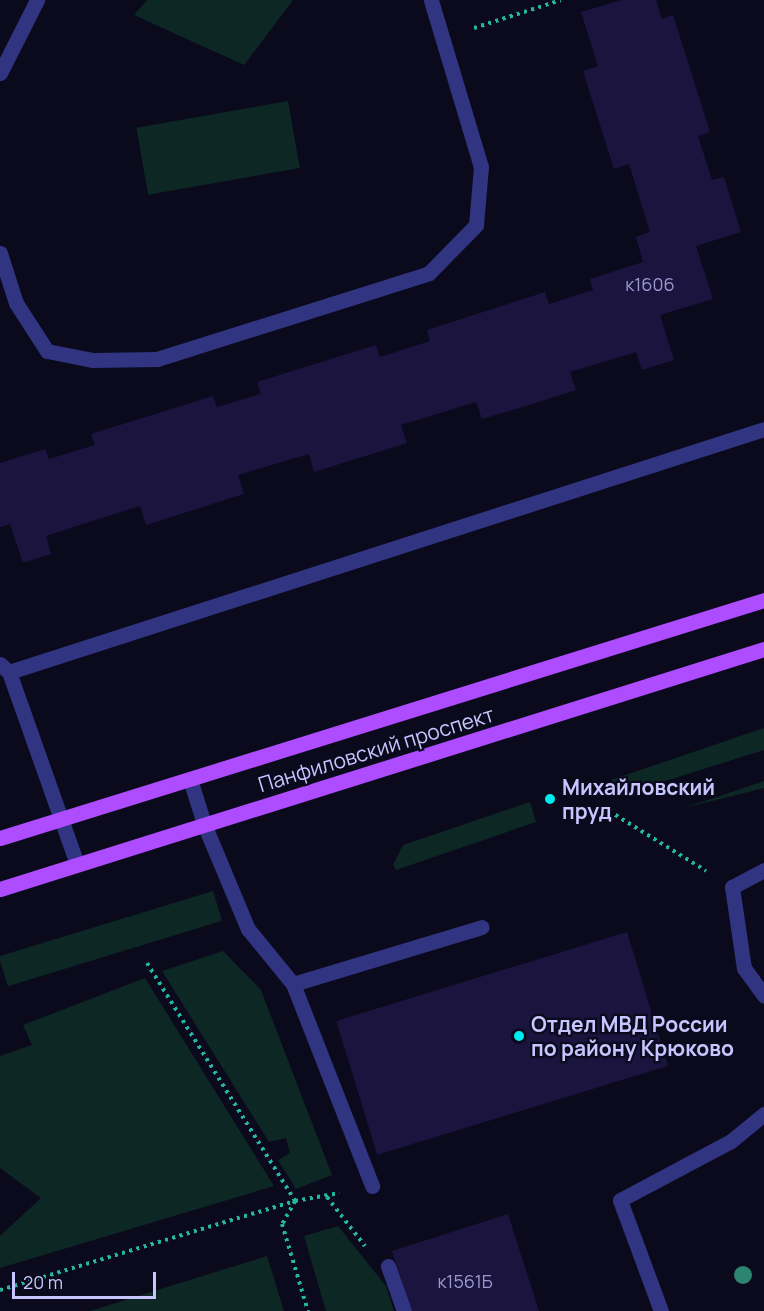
<!DOCTYPE html>
<meta charset="utf-8">
<style>
body{margin:0}
#map{position:relative;width:764px;height:1311px;overflow:hidden;background:#0b0a1d;font-family:Manrope,sans-serif}
div>[style]{position:absolute}
.green>*{inset:0;background:#0c2724;transform-origin:0 0}
.building>*{inset:0;background:#1a143f;transform-origin:0 0}
.path>*{height:4px;margin-top:-2px;transform-origin:0;background:repeating-linear-gradient(90deg,#23b6a1 0 3px,transparent 0 7.5px)}
.minor>*{height:15px;margin:-7.5px;padding:0 7.5px;transform-origin:7.5px;border-radius:7.5px;background:#313480}
.major>*{height:15px;margin:-7.5px;padding:0 7.5px;transform-origin:7.5px;border-radius:7.5px;background:#ae4cff}
.trees>*{width:18px;height:18px;margin:-9px;border-radius:50%;background:#2d8470}
.dots>*{width:16px;height:16px;translate:-50% -50%;box-sizing:border-box;border:3px solid #0b0a1d;border-radius:50%}
span{translate:-50% -50%;white-space:nowrap;text-align:center;line-height:1.15;-webkit-text-stroke:4.5px #0b0a1d;paint-order:stroke}
.number-label{font-size:18px;color:#9c99cf}
.number-label span{-webkit-text-stroke-width:0}
.street-label{font-size:21px;color:#c7c5ff}
.poi-label{font-size:21px;color:#c7c5ff;font-weight:700}
.left{translate:0 -50%;text-align:left}
.scale{position:absolute;left:12px;top:1272px;width:144px;height:27px;box-sizing:border-box;border:3px solid #c7c5ff;border-top:0;padding-left:8px;font-size:18px;line-height:21px;white-space:nowrap;color:#c7c5ff;-webkit-text-stroke:4px #0b0a1d;paint-order:stroke}
</style>
<div id="map">
<div class="green">
<div style="clip-path:polygon(147px 0,293px 0,244px 65px,134px 15px)"></div>
<div style="left:288px;top:101px;width:68px;height:154px;rotate:80deg"></div>
<div style="clip-path:polygon(764px 728px,764px 750px,624px 794px,611px 780px)"></div>
<div style="clip-path:polygon(764px 781px,764px 788px,684px 808px)"></div>
<div style="clip-path:polygon(530px 802px,536px 822px,396px 870px,393px 865px,403px 845px)"></div>
<div style="left:213px;top:891px;width:31px;height:224px;rotate:73deg"></div>
<div style="clip-path:polygon(223px 951px,261px 990px,332px 1175px,296px 1189px,278px 1160px,290px 1153px,286px 1138px,269px 1142px,162px 971px)"></div>
<div style="clip-path:polygon(145px 978px,274px 1186px,0 1268px,0 1236px,41px 1198px,0 1168px,0 1056px,32px 1045px,23px 1025px)"></div>
<div style="clip-path:polygon(338px 1226px,386px 1286px,394px 1311px,326px 1311px,304px 1236px)"></div>
<div style="clip-path:polygon(267px 1256px,284px 1311px,90px 1311px)"></div>
</div>
<div class="building">
<div style="clip-path:polygon(622px 0,656px 0,662px 19px,673px 15px,710px 132px,698px 136px,712px 180px,724px 177px,741px 232px,696px 246px,713px 299px,660px 315px,674px 360px,642px 370px,636px 352px,570px 372px,576px 390px,529px 405px,482px 419px,476px 402px,401px 425px,407px 443px,314px 472px,309px 454px,238px 475px,244px 494px,146px 525px,140px 506px,92px 521px,46px 536px,51px 554px,23px 563px,10px 524px,0 527px,0 463px,45px 449px,49px 459px,95px 445px,91px 434px,213px 396px,217px 407px,261px 394px,257px 382px,376px 345px,380px 357px,430px 341px,427px 330px,545px 292px,549px 304px,593px 290px,590px 279px,643px 262px,636px 237px,650px 232px,629px 164px,614px 169px,583px 71px,598px 66px,581px 12px)"></div>
<div style="left:627px;top:932px;width:140px;height:304px;rotate:73deg"></div>
<div style="clip-path:polygon(508px 1214px,539px 1311px,411px 1311px,392px 1251px)"></div>
</div>
<div class="path">
<div style="left:474px;top:28px;width:91px;rotate:-17.8deg"></div>
<div style="left:609px;top:811px;width:114px;rotate:31.7deg"></div>
<div style="left:147px;top:963px;width:280px;rotate:58.1deg"></div>
<div style="left:295px;top:1201px;width:26px;rotate:119deg"></div>
<div style="left:282px;top:1224px;width:91px;rotate:73.4deg"></div>
<div style="left:327px;top:1197px;width:62px;rotate:52.2deg"></div>
<div style="left:0;top:1290px;width:308px;rotate:-16.8deg"></div>
<div style="left:295px;top:1201px;width:45px;rotate:-10.3deg"></div>
</div>
<div class="minor">
<div style="left:0;top:73px;width:82px;rotate:-63.1deg"></div>
<div style="left:0;top:253px;width:52px;rotate:72.3deg"></div>
<div style="left:16px;top:303px;width:57px;rotate:57.1deg"></div>
<div style="left:47px;top:351px;width:47px;rotate:11.1deg"></div>
<div style="left:93px;top:360px;width:64px;rotate:-0.9deg"></div>
<div style="left:157px;top:359px;width:285px;rotate:-17.5deg"></div>
<div style="left:429px;top:273px;width:67px;rotate:-45.6deg"></div>
<div style="left:476px;top:225px;width:58px;rotate:-85.1deg"></div>
<div style="left:481px;top:167px;width:174px;rotate:-106.7deg"></div>
<div style="left:0;top:664px;width:12px;rotate:42deg"></div>
<div style="left:9px;top:672px;width:204px;rotate:70.5deg"></div>
<div style="left:9px;top:672px;width:793px;rotate:-17.84deg"></div>
<div style="left:190px;top:779px;width:47px;rotate:72.7deg"></div>
<div style="left:204px;top:824px;width:114px;rotate:67.3deg"></div>
<div style="left:248px;top:929px;width:71px;rotate:50.7deg"></div>
<div style="left:293px;top:984px;width:217px;rotate:68.6deg"></div>
<div style="left:764px;top:870px;width:36px;rotate:152deg"></div>
<div style="left:732px;top:887px;width:82px;rotate:81.6deg"></div>
<div style="left:744px;top:968px;width:34px;rotate:54deg"></div>
<div style="left:293px;top:984px;width:197px;rotate:-16.8deg"></div>
<div style="left:388px;top:1266px;width:48px;rotate:70.4deg"></div>
<div style="left:661px;top:1311px;width:118px;rotate:-110.3deg"></div>
<div style="left:620px;top:1200px;width:126px;rotate:-28deg"></div>
<div style="left:731px;top:1141px;width:43px;rotate:-39.3deg"></div>
</div>
<div class="major">
<div style="left:0;top:838px;width:800px;rotate:-17.3deg"></div>
<div style="left:0;top:889px;width:801px;rotate:-17.44deg"></div>
</div>
<div class="trees">
<div style="left:743px;top:1275px"></div>
</div>
<div class="dots">
<div style="left:550px;top:799px;background:#00ebf0"></div>
<div style="left:519px;top:1036px;background:#00ebf0"></div>
</div>
<div class="number-label">
<span style="left:650px;top:284px">к1606</span>
<span style="left:465px;top:1281px">к1561Б</span>
</div>
<div class="street-label">
<span style="left:376px;top:749px;rotate:-17deg">Панфиловский проспект</span>
</div>
<div class="poi-label">
<span class="left" style="left:562px;top:799px">Михайловский<br>пруд</span>
<span class="left" style="left:531px;top:1036px">Отдел МВД России<br>по району Крюково</span>
</div>
<div class="scale">20 m</div>
</div>
